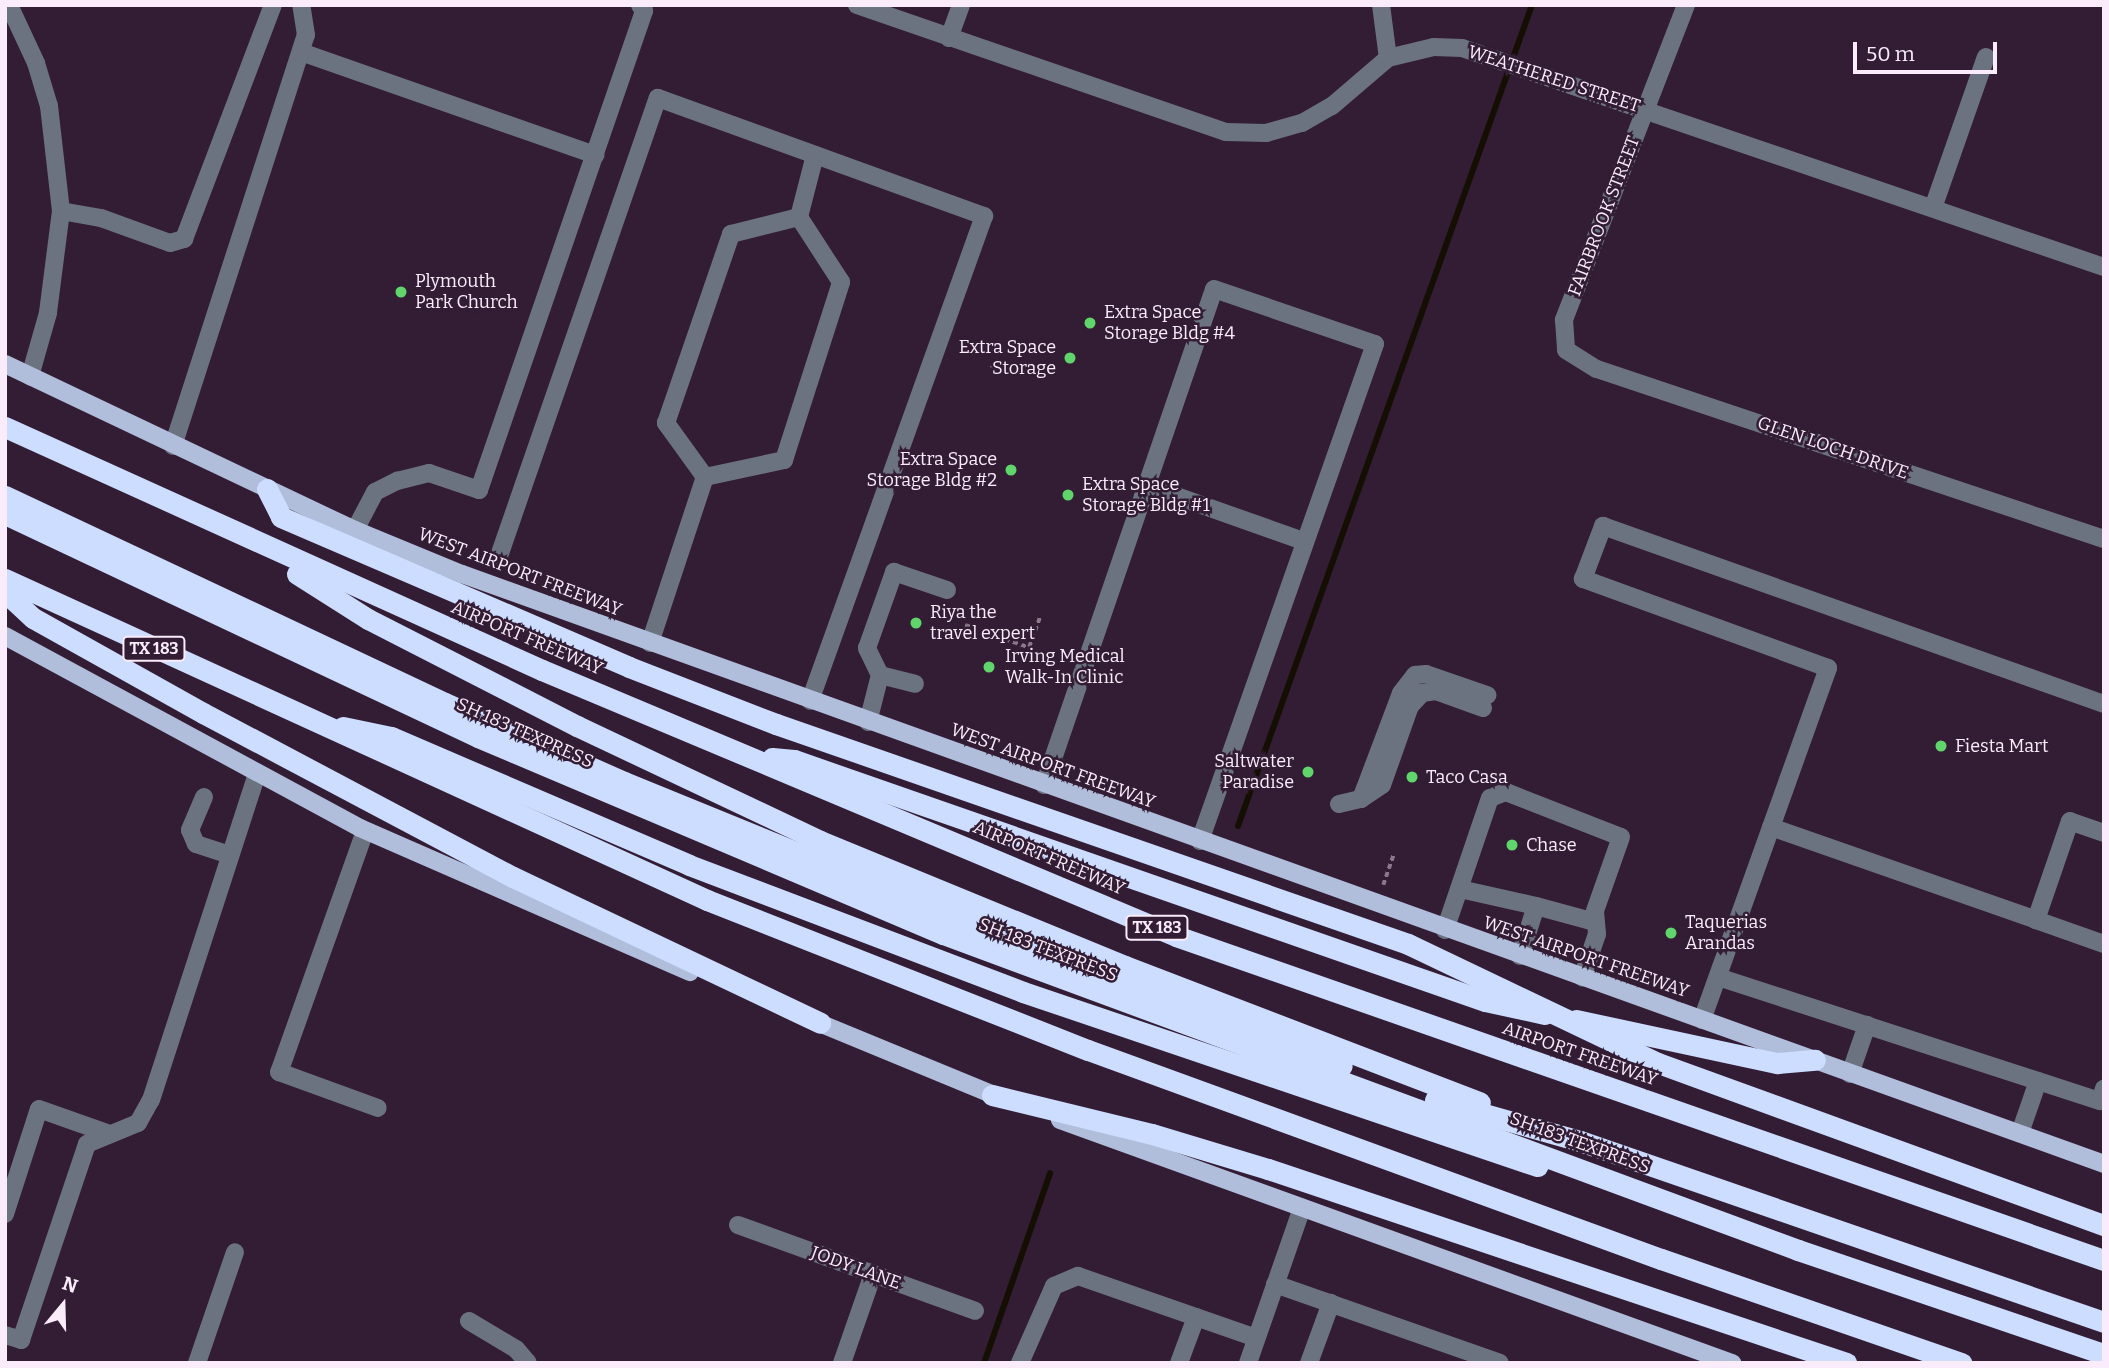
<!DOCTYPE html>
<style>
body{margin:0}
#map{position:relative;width:2109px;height:1368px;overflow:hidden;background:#331d34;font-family:Bitter,serif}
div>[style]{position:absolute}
.stream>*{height:6px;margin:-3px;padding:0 3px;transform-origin:3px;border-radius:3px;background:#150f03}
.path>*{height:3.5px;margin-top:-1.75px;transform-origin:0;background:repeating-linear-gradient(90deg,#89778a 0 5px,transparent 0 8.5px)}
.minor>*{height:18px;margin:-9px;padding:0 9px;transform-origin:9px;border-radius:9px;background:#6b7280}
.major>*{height:18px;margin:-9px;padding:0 9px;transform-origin:9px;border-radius:9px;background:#b1bedb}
.highway>*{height:21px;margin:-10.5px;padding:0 10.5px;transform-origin:10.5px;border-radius:10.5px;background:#cdf}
.highway-bridge>*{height:21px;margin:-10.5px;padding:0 10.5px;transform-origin:10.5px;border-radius:10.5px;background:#cdf}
.dots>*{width:19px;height:19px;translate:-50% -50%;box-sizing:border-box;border:4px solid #331d34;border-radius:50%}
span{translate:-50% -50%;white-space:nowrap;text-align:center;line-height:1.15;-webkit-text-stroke:5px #331d34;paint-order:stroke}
.shield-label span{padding:2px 5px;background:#331d34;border:2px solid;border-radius:5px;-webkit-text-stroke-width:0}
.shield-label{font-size:16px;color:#faecfb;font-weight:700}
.street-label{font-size:18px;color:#faecfb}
.poi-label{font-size:18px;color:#faecfb}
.left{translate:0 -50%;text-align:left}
.right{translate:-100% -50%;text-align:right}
.frame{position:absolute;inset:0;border:7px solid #faecfb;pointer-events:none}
.north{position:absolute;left:28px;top:1270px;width:70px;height:70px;-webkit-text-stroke:5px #331d34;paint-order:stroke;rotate:19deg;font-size:19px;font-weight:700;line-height:28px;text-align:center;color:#faecfb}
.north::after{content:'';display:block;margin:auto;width:24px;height:32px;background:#faecfb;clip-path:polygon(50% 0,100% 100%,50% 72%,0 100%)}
.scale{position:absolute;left:1853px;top:42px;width:144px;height:32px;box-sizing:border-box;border:4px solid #faecfb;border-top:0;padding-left:9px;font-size:21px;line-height:24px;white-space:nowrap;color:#faecfb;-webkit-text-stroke:5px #331d34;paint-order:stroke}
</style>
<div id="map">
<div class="stream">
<div style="left:1238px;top:826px;width:872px;rotate:-70.3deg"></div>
<div style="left:984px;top:1363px;width:201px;rotate:-70.8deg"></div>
</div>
<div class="path">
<div style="left:991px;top:365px;width:6px;rotate:31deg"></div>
<div style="left:965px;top:625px;width:72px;rotate:19.4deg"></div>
<div style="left:1029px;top:647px;width:33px;rotate:-70deg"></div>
<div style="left:1383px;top:885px;width:31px;rotate:-71deg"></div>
</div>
<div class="minor">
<div style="left:9px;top:5px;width:64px;rotate:65deg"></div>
<div style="left:36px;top:63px;width:45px;rotate:73.2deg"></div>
<div style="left:49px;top:106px;width:106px;rotate:83.5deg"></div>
<div style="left:61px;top:211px;width:103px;rotate:97.3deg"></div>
<div style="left:48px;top:313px;width:66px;rotate:105.9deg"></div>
<div style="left:857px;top:5px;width:390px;rotate:19deg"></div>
<div style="left:1226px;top:132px;width:40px;rotate:1.4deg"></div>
<div style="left:1266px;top:133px;width:37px;rotate:-16deg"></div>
<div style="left:1302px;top:123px;width:34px;rotate:-30deg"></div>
<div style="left:1332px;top:106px;width:74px;rotate:-40.6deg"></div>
<div style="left:1388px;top:58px;width:47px;rotate:-13.4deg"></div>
<div style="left:1434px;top:47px;width:28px;rotate:2deg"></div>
<div style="left:1462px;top:48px;width:678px;rotate:18.84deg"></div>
<div style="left:1381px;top:5px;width:53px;rotate:82.5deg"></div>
<div style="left:1686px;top:5px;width:338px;rotate:111.2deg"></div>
<div style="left:1564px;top:320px;width:30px;rotate:86deg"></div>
<div style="left:1566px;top:350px;width:36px;rotate:32deg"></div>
<div style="left:1597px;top:369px;width:535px;rotate:18.54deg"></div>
<div style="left:949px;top:38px;width:35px;rotate:-70deg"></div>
<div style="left:301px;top:52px;width:312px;rotate:19.3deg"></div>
<div style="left:1933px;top:208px;width:160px;rotate:-70.7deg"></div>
<div style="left:61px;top:211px;width:41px;rotate:9.9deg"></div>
<div style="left:101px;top:218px;width:73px;rotate:19.9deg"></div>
<div style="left:170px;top:243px;width:15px;rotate:-16deg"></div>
<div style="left:184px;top:239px;width:250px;rotate:-69.2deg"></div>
<div style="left:173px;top:446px;width:432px;rotate:-72.1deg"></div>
<div style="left:306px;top:35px;width:30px;rotate:-99deg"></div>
<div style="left:705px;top:477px;width:81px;rotate:-12.1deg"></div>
<div style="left:784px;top:460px;width:187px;rotate:-72.2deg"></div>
<div style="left:841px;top:282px;width:77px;rotate:-122.9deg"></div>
<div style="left:1148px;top:486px;width:164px;rotate:19.5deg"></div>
<div style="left:355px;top:530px;width:43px;rotate:-62.2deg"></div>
<div style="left:375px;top:492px;width:25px;rotate:-27deg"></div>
<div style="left:397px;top:481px;width:33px;rotate:-14deg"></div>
<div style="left:429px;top:473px;width:53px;rotate:18.8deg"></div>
<div style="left:479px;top:490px;width:507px;rotate:-70.99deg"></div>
<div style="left:644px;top:11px;width:7px;rotate:-124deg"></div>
<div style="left:498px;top:559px;width:488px;rotate:-70.9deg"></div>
<div style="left:658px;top:98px;width:347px;rotate:19.9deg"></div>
<div style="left:984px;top:216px;width:515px;rotate:109.74deg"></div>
<div style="left:650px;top:643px;width:175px;rotate:-71.7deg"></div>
<div style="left:705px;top:477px;width:67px;rotate:-125.8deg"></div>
<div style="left:666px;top:423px;width:200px;rotate:-71deg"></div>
<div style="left:731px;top:234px;width:70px;rotate:-14deg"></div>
<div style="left:799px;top:217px;width:64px;rotate:-75.5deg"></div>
<div style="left:880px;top:675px;width:30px;rotate:-116deg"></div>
<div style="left:867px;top:648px;width:81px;rotate:-70.4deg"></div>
<div style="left:894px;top:572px;width:56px;rotate:18.8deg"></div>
<div style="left:868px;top:722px;width:49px;rotate:-75.7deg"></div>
<div style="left:880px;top:675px;width:36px;rotate:14deg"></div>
<div style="left:1044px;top:785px;width:524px;rotate:-71.08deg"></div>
<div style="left:1214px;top:289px;width:170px;rotate:18.9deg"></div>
<div style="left:1375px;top:344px;width:527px;rotate:109.4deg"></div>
<div style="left:204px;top:797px;width:36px;rotate:113deg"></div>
<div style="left:190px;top:830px;width:15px;rotate:67deg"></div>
<div style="left:196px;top:844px;width:36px;rotate:18deg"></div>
<div style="left:1361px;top:799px;width:113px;rotate:-69.3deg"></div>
<div style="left:1401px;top:693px;width:23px;rotate:-52deg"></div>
<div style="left:1415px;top:675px;width:11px;rotate:-5deg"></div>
<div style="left:1426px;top:674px;width:65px;rotate:19deg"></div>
<div style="left:1339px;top:804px;width:23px;rotate:-13deg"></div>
<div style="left:1361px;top:799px;width:25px;rotate:-34deg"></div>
<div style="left:1382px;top:785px;width:84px;rotate:-70.5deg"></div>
<div style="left:1410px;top:706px;width:18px;rotate:-47deg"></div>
<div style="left:1422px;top:693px;width:14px;rotate:-8deg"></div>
<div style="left:1436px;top:691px;width:50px;rotate:19.9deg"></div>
<div style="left:1771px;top:827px;width:281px;rotate:19.3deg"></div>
<div style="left:365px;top:831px;width:256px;rotate:109.6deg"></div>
<div style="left:279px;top:1072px;width:105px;rotate:20deg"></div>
<div style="left:2104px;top:833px;width:36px;rotate:-161deg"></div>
<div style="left:2070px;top:821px;width:105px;rotate:109deg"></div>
<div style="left:2036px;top:920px;width:72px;rotate:19.4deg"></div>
<div style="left:1460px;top:889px;width:78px;rotate:12.6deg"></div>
<div style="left:1445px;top:930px;width:139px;rotate:-71.2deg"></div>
<div style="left:1490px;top:798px;width:17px;rotate:-21deg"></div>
<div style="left:1506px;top:792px;width:123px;rotate:21.4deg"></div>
<div style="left:1621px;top:837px;width:78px;rotate:109.4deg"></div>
<div style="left:1595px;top:911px;width:23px;rotate:85deg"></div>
<div style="left:1597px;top:934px;width:46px;rotate:108.8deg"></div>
<div style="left:1520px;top:956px;width:52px;rotate:-72.3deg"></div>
<div style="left:1536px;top:906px;width:61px;rotate:15.2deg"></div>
<div style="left:1718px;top:977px;width:402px;rotate:18deg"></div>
<div style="left:2100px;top:1101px;width:13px;rotate:-72deg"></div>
<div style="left:1702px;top:1020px;width:374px;rotate:-70.3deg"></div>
<div style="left:1828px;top:668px;width:261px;rotate:-160deg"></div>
<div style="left:1583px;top:579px;width:57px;rotate:-69.3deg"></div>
<div style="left:1603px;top:526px;width:532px;rotate:19.56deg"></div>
<div style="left:1850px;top:1074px;width:52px;rotate:-70.9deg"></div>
<div style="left:2020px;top:1133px;width:55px;rotate:-70.9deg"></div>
<div style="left:5px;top:1214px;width:110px;rotate:-72.1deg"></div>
<div style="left:39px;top:1109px;width:75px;rotate:19.4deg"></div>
<div style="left:738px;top:1225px;width:252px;rotate:19.9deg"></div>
<div style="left:1275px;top:1284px;width:238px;rotate:19.3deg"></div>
<div style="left:469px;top:1321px;width:55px;rotate:30.8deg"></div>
<div style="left:516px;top:1349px;width:18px;rotate:49deg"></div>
<div style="left:5px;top:1335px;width:17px;rotate:17deg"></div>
<div style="left:21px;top:1340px;width:207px;rotate:-71.4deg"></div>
<div style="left:87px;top:1144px;width:55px;rotate:-22.4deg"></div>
<div style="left:138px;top:1123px;width:26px;rotate:-61deg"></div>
<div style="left:151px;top:1100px;width:341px;rotate:-72deg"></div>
<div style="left:197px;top:1363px;width:117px;rotate:-71.1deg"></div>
<div style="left:842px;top:1363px;width:94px;rotate:-70.8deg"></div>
<div style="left:1020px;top:1363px;width:84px;rotate:-66.2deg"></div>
<div style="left:1054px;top:1286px;width:26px;rotate:-23deg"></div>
<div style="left:1078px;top:1276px;width:188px;rotate:19.2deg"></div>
<div style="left:1179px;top:1363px;width:49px;rotate:-69.7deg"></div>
<div style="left:1248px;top:1363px;width:164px;rotate:-70.8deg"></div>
<div style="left:1309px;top:1363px;width:64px;rotate:-69.9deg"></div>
</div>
<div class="major">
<div style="left:5px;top:364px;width:387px;rotate:25.4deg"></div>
<div style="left:355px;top:530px;width:116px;rotate:22.4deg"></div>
<div style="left:462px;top:574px;width:1745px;rotate:19.76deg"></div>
<div style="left:5px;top:636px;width:404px;rotate:28.4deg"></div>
<div style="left:360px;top:828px;width:360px;rotate:23.6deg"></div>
<div style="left:807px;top:1018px;width:213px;rotate:22.4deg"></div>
<div style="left:1060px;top:1120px;width:715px;rotate:19.88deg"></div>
</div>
<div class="highway">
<div style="left:5px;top:427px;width:589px;rotate:24.35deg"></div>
<div style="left:542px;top:670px;width:688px;rotate:22.76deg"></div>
<div style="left:1176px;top:936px;width:983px;rotate:19.25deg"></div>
<div style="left:267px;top:489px;width:31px;rotate:63deg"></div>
<div style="left:281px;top:517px;width:379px;rotate:23.3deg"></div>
<div style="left:629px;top:667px;width:158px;rotate:21.2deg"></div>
<div style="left:776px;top:724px;width:669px;rotate:19.19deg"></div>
<div style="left:5px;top:496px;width:486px;rotate:25.2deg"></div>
<div style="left:445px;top:703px;width:196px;rotate:23.8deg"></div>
<div style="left:624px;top:782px;width:538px;rotate:22.18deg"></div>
<div style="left:1122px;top:985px;width:234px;rotate:20.2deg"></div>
<div style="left:5px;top:514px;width:523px;rotate:25.24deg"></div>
<div style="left:478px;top:737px;width:505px;rotate:22.96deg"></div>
<div style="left:943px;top:934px;width:912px;rotate:20.28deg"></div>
<div style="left:1798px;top:1250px;width:323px;rotate:18.8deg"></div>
<div style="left:297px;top:574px;width:84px;rotate:32.4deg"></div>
<div style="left:368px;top:619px;width:235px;rotate:27.1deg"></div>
<div style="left:577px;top:726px;width:269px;rotate:25.3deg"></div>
<div style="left:820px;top:841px;width:330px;rotate:22.3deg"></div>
<div style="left:1125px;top:966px;width:380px;rotate:21deg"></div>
<div style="left:5px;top:579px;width:772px;rotate:24.57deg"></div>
<div style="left:707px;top:900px;width:409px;rotate:21.5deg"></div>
<div style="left:1088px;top:1050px;width:610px;rotate:20.04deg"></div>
<div style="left:1661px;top:1259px;width:318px;rotate:19.1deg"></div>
<div style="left:5px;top:592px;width:38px;rotate:43deg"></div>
<div style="left:33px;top:618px;width:195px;rotate:29.2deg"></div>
<div style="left:203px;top:713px;width:351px;rotate:27.9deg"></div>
<div style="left:513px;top:877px;width:340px;rotate:25.4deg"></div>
<div style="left:343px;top:727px;width:49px;rotate:11.8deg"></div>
<div style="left:391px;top:737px;width:324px;rotate:23.2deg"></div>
<div style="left:689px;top:865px;width:357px;rotate:20.8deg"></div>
<div style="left:1023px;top:992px;width:543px;rotate:18.7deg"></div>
<div style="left:772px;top:758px;width:22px;rotate:5deg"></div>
<div style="left:794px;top:760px;width:732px;rotate:19.23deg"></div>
<div style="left:1485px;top:1001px;width:61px;rotate:12.2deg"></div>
<div style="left:1576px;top:1020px;width:206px;rotate:12.1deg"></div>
<div style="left:1777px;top:1063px;width:38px;rotate:-5deg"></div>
<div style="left:1658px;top:1063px;width:475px;rotate:20deg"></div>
<div style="left:992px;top:1095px;width:165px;rotate:13.7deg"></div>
<div style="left:1152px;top:1134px;width:121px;rotate:16.8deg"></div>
<div style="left:1268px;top:1169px;width:610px;rotate:18.55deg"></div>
<div style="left:1435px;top:1100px;width:151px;rotate:15.8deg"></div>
<div style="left:1580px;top:1141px;width:554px;rotate:19.06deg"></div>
</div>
<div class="highway-bridge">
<div style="left:1408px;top:944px;width:277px;rotate:25.5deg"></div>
</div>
<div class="dots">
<div style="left:401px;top:292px;background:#60d56b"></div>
<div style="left:1090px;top:323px;background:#60d56b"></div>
<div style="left:1070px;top:358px;background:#60d56b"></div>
<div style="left:1011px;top:470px;background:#60d56b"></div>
<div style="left:1068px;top:495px;background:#60d56b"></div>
<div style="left:916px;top:623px;background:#60d56b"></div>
<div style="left:989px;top:667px;background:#60d56b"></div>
<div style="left:1941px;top:746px;background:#60d56b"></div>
<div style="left:1308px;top:772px;background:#60d56b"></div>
<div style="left:1412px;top:777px;background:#60d56b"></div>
<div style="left:1512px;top:845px;background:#60d56b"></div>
<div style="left:1671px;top:933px;background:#60d56b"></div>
</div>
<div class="shield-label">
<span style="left:154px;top:649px">TX 183</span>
<span style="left:1157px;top:928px">TX 183</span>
</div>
<div class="street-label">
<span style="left:1554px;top:79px;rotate:18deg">WEATHERED STREET</span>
<span style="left:1604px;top:216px;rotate:-69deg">FAIRBROOK STREET</span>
<span style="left:1833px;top:448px;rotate:19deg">GLEN LOCH DRIVE</span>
<span style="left:520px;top:572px;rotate:21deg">WEST AIRPORT FREEWAY</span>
<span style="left:527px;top:638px;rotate:23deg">AIRPORT FREEWAY</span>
<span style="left:525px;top:733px;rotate:24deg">SH 183 TEXPRESS</span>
<span style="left:1053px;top:766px;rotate:20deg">WEST AIRPORT FREEWAY</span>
<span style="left:1049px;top:858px;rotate:23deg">AIRPORT FREEWAY</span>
<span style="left:1048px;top:950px;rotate:21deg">SH 183 TEXPRESS</span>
<span style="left:1586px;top:957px;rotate:19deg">WEST AIRPORT FREEWAY</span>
<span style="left:1580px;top:1054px;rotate:19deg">AIRPORT FREEWAY</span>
<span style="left:1580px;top:1143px;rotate:20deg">SH 183 TEXPRESS</span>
<span style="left:856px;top:1268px;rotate:20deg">JODY LANE</span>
</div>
<div class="poi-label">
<span class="left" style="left:415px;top:292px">Plymouth<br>Park Church</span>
<span class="left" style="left:1104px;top:323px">Extra Space<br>Storage Bldg #4</span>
<span class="right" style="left:1056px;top:358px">Extra Space<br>Storage</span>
<span class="right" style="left:997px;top:470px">Extra Space<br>Storage Bldg #2</span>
<span class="left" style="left:1082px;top:495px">Extra Space<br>Storage Bldg #1</span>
<span class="left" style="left:930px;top:623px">Riya the<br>travel expert</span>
<span class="left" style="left:1005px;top:667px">Irving Medical<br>Walk-In Clinic</span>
<span class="left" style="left:1955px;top:746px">Fiesta Mart</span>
<span class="right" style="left:1294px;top:772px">Saltwater<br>Paradise</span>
<span class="left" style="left:1426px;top:777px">Taco Casa</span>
<span class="left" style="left:1526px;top:845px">Chase</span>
<span class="left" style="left:1685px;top:933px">Taquerias<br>Arandas</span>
</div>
<div class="frame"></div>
<div class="north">N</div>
<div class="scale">50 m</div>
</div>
